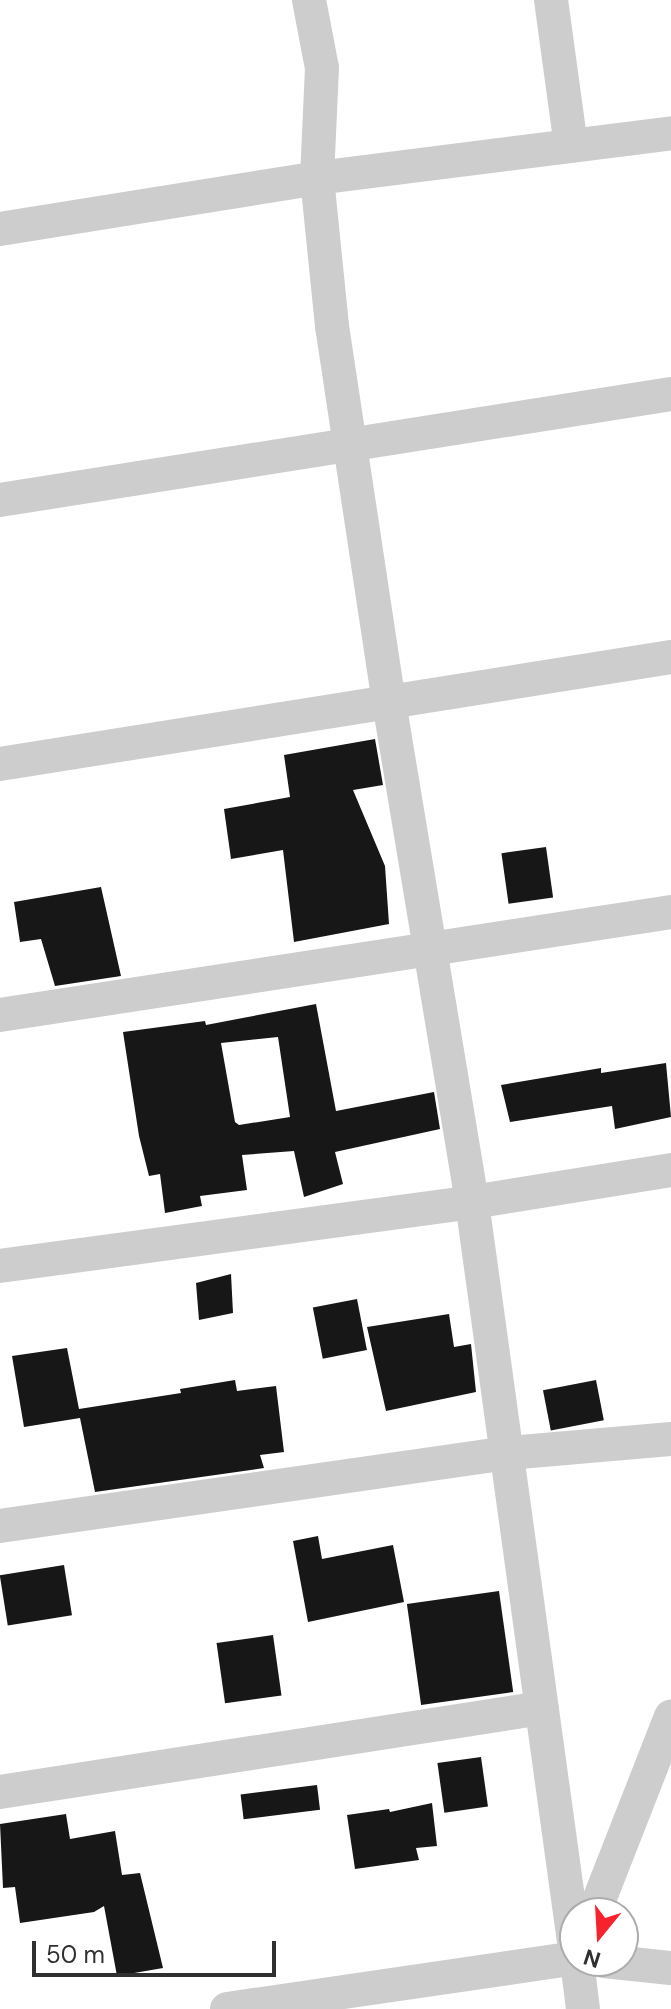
<!DOCTYPE html>
<style>
body{margin:0}
#map{position:relative;width:671px;height:2009px;overflow:hidden;background:#fff;font-family:"DM Sans",sans-serif}
div>[style]{position:absolute}
.building>*{inset:0;background:#171717;transform-origin:0 0}
.minor>*{height:34px;margin:-17px;padding:0 17px;transform-origin:17px;border-radius:17px;background:#cdcdcd}
span{translate:-50% -50%;white-space:nowrap;text-align:center;line-height:1.15;-webkit-text-stroke:8px #fff;paint-order:stroke}
.north{position:absolute;left:559px;top:1897px;width:80px;height:80px;box-sizing:border-box;background:#fff;border:2px solid #acacac;border-radius:50%;rotate:198deg;font-size:22px;font-weight:700;line-height:32px;text-align:center;color:#303030}
.north::after{content:'';display:block;margin:auto;width:28px;height:36px;background:#f6222e;clip-path:polygon(50% 0,100% 100%,50% 72%,0 100%)}
.scale{position:absolute;left:32px;top:1941px;width:244px;height:36px;box-sizing:border-box;border:4px solid #303030;border-top:0;padding-left:10px;font-size:24px;line-height:28px;white-space:nowrap;color:#303030;-webkit-text-stroke:6px #fff;paint-order:stroke}
</style>
<div id="map">
<div class="building">
<div style="clip-path:polygon(375px 739px,383px 785px,353px 790px,385px 866px,389px 924px,294px 942px,283px 850px,231px 859px,224px 809px,290px 797px,284px 755px)"></div>
<div style="left:546px;top:847px;width:51px;height:45px;rotate:82deg"></div>
<div style="clip-path:polygon(101px 887px,121px 976px,55px 986px,41px 939px,20px 942px,14px 902px)"></div>
<div style="clip-path:polygon(evenodd,316px 1004px,336px 1111px,434px 1092px,440px 1129px,335px 1152px,343px 1184px,304px 1197px,294px 1151px,242px 1155px,247px 1190px,200px 1196px,202px 1206px,165px 1213px,160px 1174px,149px 1176px,139px 1136px,123px 1032px,205px 1021px,206px 1025px,316px 1004px,278px 1037px,290px 1117px,239px 1125px,235px 1122px,221px 1043px,278px 1037px)"></div>
<div style="clip-path:polygon(666px 1063px,671px 1117px,615px 1129px,612px 1106px,510px 1122px,501px 1085px,601px 1068px,601px 1073px)"></div>
<div style="clip-path:polygon(231px 1274px,233px 1313px,199px 1320px,196px 1283px)"></div>
<div style="left:357px;top:1299px;width:52px;height:45px;rotate:79deg"></div>
<div style="clip-path:polygon(449px 1314px,454px 1347px,471px 1344px,476px 1392px,386px 1411px,367px 1327px)"></div>
<div style="clip-path:polygon(67px 1348px,79px 1409px,181px 1393px,180px 1389px,235px 1380px,237px 1391px,276px 1386px,284px 1452px,260px 1455px,264px 1468px,95px 1492px,80px 1418px,24px 1427px,12px 1356px)"></div>
<div style="left:596px;top:1380px;width:41px;height:54px;rotate:79deg"></div>
<div style="clip-path:polygon(318px 1536px,322px 1559px,393px 1545px,404px 1602px,308px 1622px,293px 1541px)"></div>
<div style="left:64px;top:1565px;width:51px;height:65px;rotate:81deg"></div>
<div style="left:499px;top:1591px;width:102px;height:93px;rotate:82deg"></div>
<div style="left:273px;top:1635px;width:61px;height:57px;rotate:82deg"></div>
<div style="left:481px;top:1757px;width:50px;height:44px;rotate:82deg"></div>
<div style="left:317px;top:1785px;width:25px;height:77px;rotate:83deg"></div>
<div style="clip-path:polygon(432px 1803px,437px 1846px,416px 1848px,419px 1860px,355px 1869px,347px 1815px,389px 1809px,390px 1812px)"></div>
<div style="clip-path:polygon(66px 1814px,70px 1839px,115px 1831px,122px 1875px,140px 1873px,163px 1968px,117px 1976px,104px 1906px,94px 1912px,20px 1923px,15px 1887px,3px 1888px,0 1824px)"></div>
</div>
<div class="minor">
<div style="left:309px;top:0;width:69px;rotate:79.2deg"></div>
<div style="left:322px;top:68px;width:110px;rotate:92.6deg"></div>
<div style="left:317px;top:178px;width:149px;rotate:84.2deg"></div>
<div style="left:332px;top:326px;width:380px;rotate:81.4deg"></div>
<div style="left:389px;top:702px;width:507px;rotate:80.57deg"></div>
<div style="left:472px;top:1202px;width:754px;rotate:82.15deg"></div>
<div style="left:551px;top:0;width:147px;rotate:82.2deg"></div>
<div style="left:0;top:229px;width:321px;rotate:-9.1deg"></div>
<div style="left:317px;top:178px;width:357px;rotate:-7.2deg"></div>
<div style="left:0;top:500px;width:679px;rotate:-8.98deg"></div>
<div style="left:0;top:764px;width:679px;rotate:-9.06deg"></div>
<div style="left:0;top:1015px;width:679px;rotate:-8.73deg"></div>
<div style="left:0;top:1266px;width:476px;rotate:-7.7deg"></div>
<div style="left:472px;top:1202px;width:202px;rotate:-9.1deg"></div>
<div style="left:0;top:1526px;width:513px;rotate:-8.18deg"></div>
<div style="left:508px;top:1453px;width:164px;rotate:-4.9deg"></div>
<div style="left:0;top:1792px;width:548px;rotate:-8.81deg"></div>
<div style="left:594px;top:1913px;width:211px;rotate:-68.6deg"></div>
<div style="left:577px;top:1961px;width:48px;rotate:82.9deg"></div>
<div style="left:604px;top:1961px;width:67px;rotate:6deg"></div>
<div style="left:227px;top:2009px;width:352px;rotate:-8.3deg"></div>
</div>
<div class="north">N</div>
<div class="scale">50 m</div>
</div>
